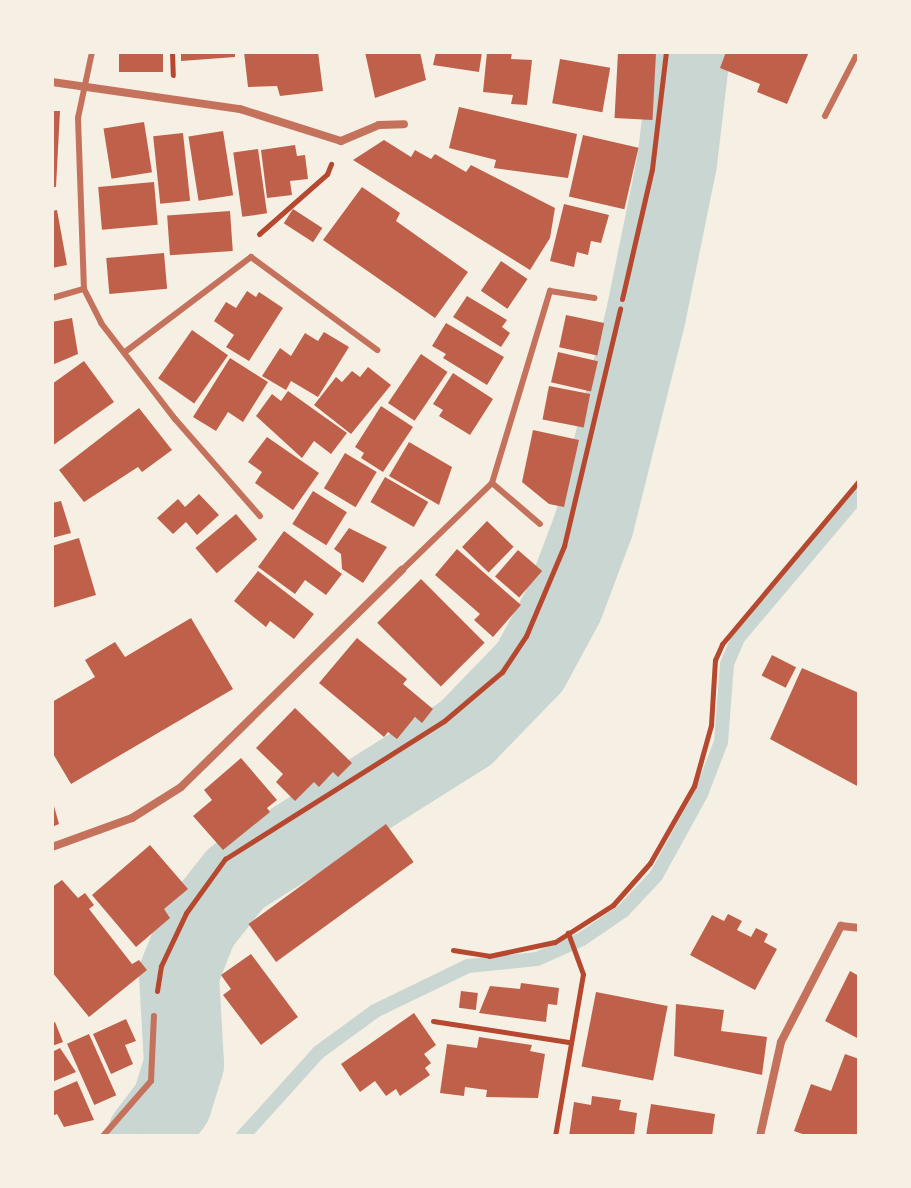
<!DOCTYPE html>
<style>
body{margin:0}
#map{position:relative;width:911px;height:1188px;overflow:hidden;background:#f6efe4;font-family:"Work Sans",sans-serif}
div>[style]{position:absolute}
.stream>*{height:14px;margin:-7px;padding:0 7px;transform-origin:7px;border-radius:7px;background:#c9d6d2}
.river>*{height:80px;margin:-40px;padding:0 40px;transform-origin:40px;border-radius:40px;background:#c9d6d2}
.building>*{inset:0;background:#bf614a;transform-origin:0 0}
.path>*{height:5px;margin:-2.5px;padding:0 2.5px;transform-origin:2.5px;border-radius:2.5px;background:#b5482f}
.service>*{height:6px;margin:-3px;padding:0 3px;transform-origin:3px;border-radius:3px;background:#c5725c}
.minor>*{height:8px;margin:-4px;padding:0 4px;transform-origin:4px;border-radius:4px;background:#c5725c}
span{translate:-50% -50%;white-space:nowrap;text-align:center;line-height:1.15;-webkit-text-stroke:7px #f6efe4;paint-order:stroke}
.frame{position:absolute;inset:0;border:54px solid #f6efe4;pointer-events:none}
</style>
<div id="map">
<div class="stream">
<div style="left:243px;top:1136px;width:113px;rotate:-47.9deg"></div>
<div style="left:319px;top:1052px;width:69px;rotate:-36.2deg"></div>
<div style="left:375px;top:1011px;width:103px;rotate:-25.8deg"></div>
<div style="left:468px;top:966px;width:69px;rotate:-5.8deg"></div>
<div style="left:537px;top:959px;width:49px;rotate:-24deg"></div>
<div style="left:582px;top:939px;width:50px;rotate:-34.3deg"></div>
<div style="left:623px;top:911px;width:48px;rotate:-46.7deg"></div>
<div style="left:656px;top:876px;width:94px;rotate:-61.2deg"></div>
<div style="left:701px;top:794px;width:56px;rotate:-69deg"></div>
<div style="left:721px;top:742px;width:78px;rotate:-85.6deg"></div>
<div style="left:727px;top:664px;width:28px;rotate:-67deg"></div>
<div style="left:738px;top:638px;width:187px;rotate:-49.8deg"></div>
</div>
<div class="river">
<div style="left:147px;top:1136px;width:41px;rotate:-52.9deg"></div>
<div style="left:172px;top:1103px;width:41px;rotate:-72.9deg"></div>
<div style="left:184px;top:1064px;width:90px;rotate:-93.2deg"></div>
<div style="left:179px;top:974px;width:52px;rotate:-68.4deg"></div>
<div style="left:198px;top:926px;width:61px;rotate:-51.6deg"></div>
<div style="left:236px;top:878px;width:272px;rotate:-32.2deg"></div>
<div style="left:466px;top:733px;width:92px;rotate:-45.9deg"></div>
<div style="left:530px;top:667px;width:72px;rotate:-61.6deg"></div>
<div style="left:564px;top:604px;width:85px;rotate:-69.4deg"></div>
<div style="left:594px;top:524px;width:215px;rotate:-76deg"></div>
<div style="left:646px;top:315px;width:155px;rotate:-78.5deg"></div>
<div style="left:677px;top:163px;width:112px;rotate:-83.3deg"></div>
</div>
<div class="building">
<div style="left:119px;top:52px;width:44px;height:20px"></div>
<div style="clip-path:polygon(181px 52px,235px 52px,235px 57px,181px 61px)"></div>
<div style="clip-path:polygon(244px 52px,318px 52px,323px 91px,280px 96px,277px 86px,248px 87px)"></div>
<div style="clip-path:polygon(365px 52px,420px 52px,426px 80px,375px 98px)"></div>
<div style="clip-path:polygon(436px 52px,482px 52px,479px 72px,433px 65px)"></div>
<div style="clip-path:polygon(487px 52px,512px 52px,511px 59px,532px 60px,527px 105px,511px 104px,513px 95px,483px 92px)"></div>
<div style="left:618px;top:52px;width:38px;height:66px;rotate:3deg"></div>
<div style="clip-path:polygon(726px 52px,809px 52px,787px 104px,757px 92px,760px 84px,720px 68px)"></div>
<div style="left:560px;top:59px;width:51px;height:45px;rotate:10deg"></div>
<div style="clip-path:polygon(459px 107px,577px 134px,568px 178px,494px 168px,496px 160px,449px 148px)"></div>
<div style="clip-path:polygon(52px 111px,60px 111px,56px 187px,52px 187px)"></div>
<div style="left:144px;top:122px;width:51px;height:41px;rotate:81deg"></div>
<div style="left:223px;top:131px;width:65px;height:35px;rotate:81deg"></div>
<div style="left:183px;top:133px;width:68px;height:30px;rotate:84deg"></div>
<div style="left:583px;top:135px;width:57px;height:63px;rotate:13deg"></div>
<div style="clip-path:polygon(384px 140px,411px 157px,415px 150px,431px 159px,435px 154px,466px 172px,471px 165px,555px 208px,550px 238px,530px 270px,353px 160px)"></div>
<div style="clip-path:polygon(295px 145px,297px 156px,305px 155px,308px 179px,290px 181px,292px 195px,267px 198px,261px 150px)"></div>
<div style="left:258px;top:149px;width:65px;height:25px;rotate:82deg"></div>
<div style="left:154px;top:182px;width:43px;height:56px;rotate:85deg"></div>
<div style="clip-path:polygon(362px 187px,400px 213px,396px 221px,468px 272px,435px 318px,323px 240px)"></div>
<div style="clip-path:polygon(564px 204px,609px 215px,601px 243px,591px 241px,588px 255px,577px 252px,574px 267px,550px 261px)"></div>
<div style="left:293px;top:209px;width:35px;height:17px;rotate:33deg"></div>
<div style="clip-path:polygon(57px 210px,67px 265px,52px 268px,52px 211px)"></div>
<div style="left:230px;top:211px;width:40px;height:63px;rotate:86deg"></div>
<div style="left:164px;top:253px;width:36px;height:58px;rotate:85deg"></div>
<div style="left:501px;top:261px;width:32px;height:36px;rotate:34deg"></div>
<div style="clip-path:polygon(247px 291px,256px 297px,259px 292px,283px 308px,249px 361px,226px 347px,234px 335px,214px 321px,226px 302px,236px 308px)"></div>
<div style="clip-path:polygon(467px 296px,507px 320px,502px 327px,510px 333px,501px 347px,453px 317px)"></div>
<div style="left:566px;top:315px;width:39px;height:33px;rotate:12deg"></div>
<div style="clip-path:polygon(72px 318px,78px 354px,52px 365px,52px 322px)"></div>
<div style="clip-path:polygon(446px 323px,504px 357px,487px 385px,443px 358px,446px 354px,432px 346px)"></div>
<div style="left:192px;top:330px;width:44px;height:59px;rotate:35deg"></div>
<div style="clip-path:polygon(324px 332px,349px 347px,318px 397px,291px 381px,286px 390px,262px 376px,280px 348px,291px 356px,305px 333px,318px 341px)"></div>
<div style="left:558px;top:352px;width:41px;height:31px;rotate:13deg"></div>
<div style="left:421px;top:354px;width:32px;height:59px;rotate:34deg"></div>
<div style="clip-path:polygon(230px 358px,268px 382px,243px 422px,228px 412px,216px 431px,193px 417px)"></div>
<div style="clip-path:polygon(84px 361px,114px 402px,52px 446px,52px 384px)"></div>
<div style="clip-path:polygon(368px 367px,391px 385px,351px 434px,314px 405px,336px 377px,342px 382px,352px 371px,360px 377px)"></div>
<div style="clip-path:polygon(453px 373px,493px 399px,470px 435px,439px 416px,443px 410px,433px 404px)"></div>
<div style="left:549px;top:386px;width:42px;height:34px;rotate:11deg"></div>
<div style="clip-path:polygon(288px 391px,347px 433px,331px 454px,314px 441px,302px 458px,256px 416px,272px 394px,281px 401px)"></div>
<div style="clip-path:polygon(381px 406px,413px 427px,383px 472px,361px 458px,364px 453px,355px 447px)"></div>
<div style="clip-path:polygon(139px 408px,172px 450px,142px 472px,138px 467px,84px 502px,59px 470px)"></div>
<div style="clip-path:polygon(533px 430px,579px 440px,564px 507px,549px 504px,522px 482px)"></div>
<div style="clip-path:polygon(267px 437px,319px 473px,293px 510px,255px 483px,262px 472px,248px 462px)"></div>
<div style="clip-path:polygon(409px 442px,452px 467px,439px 505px,389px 476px)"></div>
<div style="left:345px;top:453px;width:37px;height:41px;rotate:31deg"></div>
<div style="left:385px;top:477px;width:50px;height:29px;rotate:30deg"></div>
<div style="left:313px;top:491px;width:40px;height:39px;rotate:32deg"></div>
<div style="clip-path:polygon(199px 494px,219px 515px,197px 535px,186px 522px,173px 534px,157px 518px,178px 499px,185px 507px)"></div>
<div style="clip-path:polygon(61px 501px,71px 533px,52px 538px,52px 503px)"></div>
<div style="left:236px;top:514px;width:33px;height:53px;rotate:50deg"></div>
<div style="left:487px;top:521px;width:37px;height:36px;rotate:44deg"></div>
<div style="clip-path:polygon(349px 528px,387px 547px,363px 583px,342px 569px,341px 554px,334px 549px)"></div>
<div style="clip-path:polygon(284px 531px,342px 574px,326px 595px,305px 580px,295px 594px,258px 567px)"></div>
<div style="clip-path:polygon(79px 538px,96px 595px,52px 608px,52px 546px)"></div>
<div style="clip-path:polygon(457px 549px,521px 605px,493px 637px,474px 620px,480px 614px,435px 575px)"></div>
<div style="left:518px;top:550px;width:32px;height:35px;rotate:41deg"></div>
<div style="clip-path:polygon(258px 571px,314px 614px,294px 639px,270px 621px,266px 627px,234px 601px)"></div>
<div style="left:421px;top:579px;width:90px;height:62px;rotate:45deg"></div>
<div style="clip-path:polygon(191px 618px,233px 689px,71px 784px,52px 752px,52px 702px,95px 677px,85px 660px,115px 642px,125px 657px)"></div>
<div style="clip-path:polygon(357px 638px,407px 679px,403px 684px,433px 709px,422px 723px,415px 717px,397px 739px,388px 732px,384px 737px,319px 683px)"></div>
<div style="left:772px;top:655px;width:27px;height:23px;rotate:27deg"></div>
<div style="clip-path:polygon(802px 668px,859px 693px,859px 787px,770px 739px)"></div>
<div style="clip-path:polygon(295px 708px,352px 763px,338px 777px,333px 772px,319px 787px,314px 782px,295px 801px,276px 782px,283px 774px,256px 748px)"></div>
<div style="clip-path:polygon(241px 758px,277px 800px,267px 808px,270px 812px,223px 850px,193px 816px,212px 800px,204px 790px)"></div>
<div style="clip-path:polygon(52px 799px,59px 824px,52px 827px)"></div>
<div style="left:386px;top:824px;width:47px;height:170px;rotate:54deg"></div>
<div style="clip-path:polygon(150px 845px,188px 889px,164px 909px,170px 918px,136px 947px,92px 895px)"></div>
<div style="clip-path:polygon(62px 880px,78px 898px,85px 893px,94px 905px,89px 909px,132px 964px,139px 960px,147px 970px,89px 1017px,52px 972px,52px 887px)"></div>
<div style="clip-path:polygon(728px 914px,742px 921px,737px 930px,751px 937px,756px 928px,768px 934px,764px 942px,777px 949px,755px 990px,690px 955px,712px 915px,724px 921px)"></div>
<div style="clip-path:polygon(251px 954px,298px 1017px,261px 1045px,223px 995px,231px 989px,221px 975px)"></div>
<div style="clip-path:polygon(850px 971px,859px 976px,859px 1039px,825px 1021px)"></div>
<div style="clip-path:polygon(521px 983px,559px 988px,557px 1005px,548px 1004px,546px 1022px,479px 1013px,490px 986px,520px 989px)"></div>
<div style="left:461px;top:991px;width:17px;height:17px;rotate:7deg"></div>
<div style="left:596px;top:992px;width:73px;height:76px;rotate:11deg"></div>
<div style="clip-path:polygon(676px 1004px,724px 1010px,721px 1031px,767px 1037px,762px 1075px,674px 1056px)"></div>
<div style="clip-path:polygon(414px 1013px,436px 1045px,424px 1054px,431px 1063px,425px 1068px,430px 1075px,400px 1096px,396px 1089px,386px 1096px,375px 1081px,360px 1092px,341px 1064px)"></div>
<div style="clip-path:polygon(126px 1019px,136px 1041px,125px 1045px,133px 1064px,111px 1074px,93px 1034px)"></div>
<div style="clip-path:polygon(55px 1022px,63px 1042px,52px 1046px,52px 1023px)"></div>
<div style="left:89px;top:1034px;width:67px;height:24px;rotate:66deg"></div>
<div style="clip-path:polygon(479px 1037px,532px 1045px,530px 1051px,545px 1054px,538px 1098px,486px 1097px,487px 1090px,465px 1087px,464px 1096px,440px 1093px,447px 1044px,477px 1048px)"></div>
<div style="clip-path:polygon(60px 1048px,76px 1072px,52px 1082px,52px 1052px)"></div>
<div style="clip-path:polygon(845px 1054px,859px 1059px,859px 1136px,808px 1136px,794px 1131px,811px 1084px,831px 1091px)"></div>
<div style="clip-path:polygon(77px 1081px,94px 1120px,64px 1127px,57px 1114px,52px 1116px,52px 1092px)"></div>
<div style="clip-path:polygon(592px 1096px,621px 1100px,619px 1110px,637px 1113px,634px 1136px,569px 1136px,574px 1102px,591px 1105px)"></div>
<div style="clip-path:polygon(651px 1104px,715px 1114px,712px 1136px,646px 1136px)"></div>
</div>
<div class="path">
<div style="left:172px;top:52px;width:23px;rotate:88deg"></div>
<div style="left:259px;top:234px;width:91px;rotate:-41.4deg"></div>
<div style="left:327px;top:174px;width:11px;rotate:-68deg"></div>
<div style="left:622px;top:299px;width:133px;rotate:-77deg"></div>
<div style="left:652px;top:169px;width:118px;rotate:-83.2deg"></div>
<div style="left:453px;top:950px;width:36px;rotate:9deg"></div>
<div style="left:489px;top:956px;width:67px;rotate:-12deg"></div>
<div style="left:555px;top:942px;width:69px;rotate:-32.5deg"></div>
<div style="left:613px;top:905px;width:56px;rotate:-48.6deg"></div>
<div style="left:650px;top:863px;width:89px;rotate:-60.3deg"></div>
<div style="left:694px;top:786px;width:63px;rotate:-74.4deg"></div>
<div style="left:711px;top:725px;width:65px;rotate:-86.5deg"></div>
<div style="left:715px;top:660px;width:17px;rotate:-66deg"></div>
<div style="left:722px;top:644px;width:213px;rotate:-50deg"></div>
<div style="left:157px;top:991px;width:25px;rotate:-81deg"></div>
<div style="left:161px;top:966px;width:59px;rotate:-64.7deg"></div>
<div style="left:186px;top:913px;width:67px;rotate:-54.2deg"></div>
<div style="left:225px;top:859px;width:259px;rotate:-32.2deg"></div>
<div style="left:444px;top:721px;width:76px;rotate:-40.2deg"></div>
<div style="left:502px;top:672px;width:43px;rotate:-56.3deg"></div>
<div style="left:526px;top:636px;width:98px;rotate:-67.1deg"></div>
<div style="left:564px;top:546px;width:244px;rotate:-76.7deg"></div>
<div style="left:433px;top:1021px;width:137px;rotate:8.8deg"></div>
<div style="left:555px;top:1136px;width:164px;rotate:-80.2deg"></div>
<div style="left:583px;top:974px;width:44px;rotate:-110.1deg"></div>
</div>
<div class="service">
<div style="left:92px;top:52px;width:67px;rotate:102deg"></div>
<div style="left:78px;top:118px;width:171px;rotate:88deg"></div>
<div style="left:84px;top:289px;width:38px;rotate:63deg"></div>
<div style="left:101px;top:323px;width:121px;rotate:52.4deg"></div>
<div style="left:175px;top:419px;width:129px;rotate:48.8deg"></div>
<div style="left:825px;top:116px;width:72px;rotate:-62.7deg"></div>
<div style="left:52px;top:298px;width:33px;rotate:-16deg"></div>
<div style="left:125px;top:352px;width:158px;rotate:-37deg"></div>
<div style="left:251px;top:257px;width:157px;rotate:36.4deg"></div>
<div style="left:492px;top:483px;width:63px;rotate:40.5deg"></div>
<div style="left:402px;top:570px;width:125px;rotate:-44deg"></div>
<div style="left:492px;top:483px;width:201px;rotate:-73.2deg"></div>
<div style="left:550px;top:291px;width:45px;rotate:9deg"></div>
<div style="left:103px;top:1136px;width:73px;rotate:-48.9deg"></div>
<div style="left:151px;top:1081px;width:65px;rotate:-87.4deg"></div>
</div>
<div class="minor">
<div style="left:52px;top:82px;width:190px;rotate:8.2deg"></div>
<div style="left:240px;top:109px;width:106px;rotate:17.6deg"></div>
<div style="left:341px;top:141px;width:41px;rotate:-22.8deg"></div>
<div style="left:379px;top:125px;width:25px;rotate:-2deg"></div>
<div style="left:52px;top:847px;width:85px;rotate:-19.9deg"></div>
<div style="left:132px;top:818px;width:58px;rotate:-32.3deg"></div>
<div style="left:181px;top:787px;width:310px;rotate:-44.5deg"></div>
<div style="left:760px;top:1136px;width:96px;rotate:-77.4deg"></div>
<div style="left:781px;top:1042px;width:131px;rotate:-62.7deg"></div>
<div style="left:841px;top:926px;width:18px;rotate:6deg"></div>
</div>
<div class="frame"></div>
</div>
